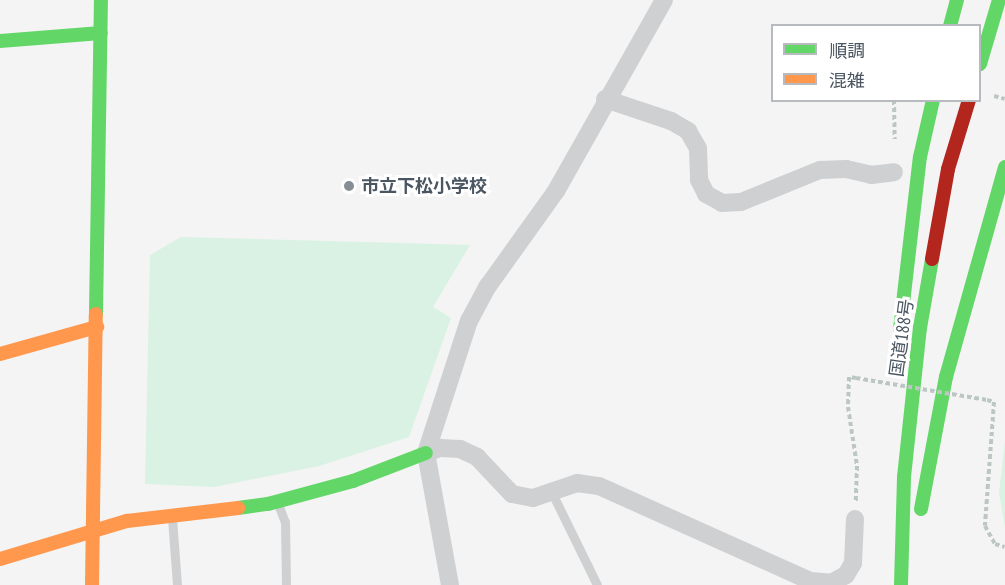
<!DOCTYPE html>
<meta charset="utf-8">
<style>
body{margin:0}
#map{position:relative;width:1005px;height:585px;overflow:hidden;background:#f4f4f4;font-family:"PT Sans Narrow","Noto Sans JP",sans-serif}
div>[style]{position:absolute}
.green>*{inset:0;background:#d9f2e3}
.path>*{height:4px;margin-top:-2px;transform-origin:0;background:repeating-linear-gradient(90deg,#bcc7c4 0 4.5px,transparent 0 7.5px)}
.lane>*{height:9px;margin:-4.5px;padding:0 4.5px;transform-origin:4.5px;border-radius:4.5px;background:#ced0d2}
.street>*{height:18px;margin:-9px;padding:0 9px;transform-origin:9px;border-radius:9px;background:#ced0d2}
.fast>*{height:14px;margin:-7px;padding:0 7px;transform-origin:7px;border-radius:7px;background:#63d668}
.slow>*{height:14px;margin:-7px;padding:0 7px;transform-origin:7px;border-radius:7px;background:#ff974d}
.jam>*{height:14px;margin:-7px;padding:0 7px;transform-origin:7px;border-radius:7px;background:#b3261e}
.path-bridge>*{height:4px;margin-top:-2px;transform-origin:0;background:repeating-linear-gradient(90deg,#bcc7c4 0 4.5px,transparent 0 7.5px)}
.dots>*{width:16px;height:16px;translate:-50% -50%;box-sizing:border-box;border:3px solid #fff;border-radius:50%}
span{translate:-50% -50%;white-space:nowrap;text-align:center;line-height:1.15;-webkit-text-stroke:6px #fff;paint-order:stroke}
.poi-label{font-size:18px;color:#4a5661;font-weight:700}
.left{translate:0 -50%;text-align:left}
.street-label{font-size:18px;color:#4a5661}
.legend{position:absolute;left:771px;top:24px;width:210px;height:78px;box-sizing:border-box;background:#fff;border:2px solid #b7bbc0;margin:0;padding:8px 10px;list-style:none;font-size:18px;color:#4a5661}
.legend li{display:flex;align-items:center;gap:12px;height:30px}
.legend b{width:30px;border:2px solid #b7bbc0}
</style>
<div id="map">
<div class="green">
<div style="clip-path:polygon(181px 237px,470px 245px,433px 307px,451px 318px,409px 437px,319px 466px,214px 487px,145px 484px,150px 255px)"></div>
<div style="clip-path:polygon(1005px 441px,1005px 528px,999px 493px)"></div>
</div>
<div class="path">
<div style="left:994px;top:96px;width:11px;rotate:15deg"></div>
<div style="left:894px;top:100px;width:39px;rotate:89deg"></div>
<div style="left:856px;top:378px;width:7px;rotate:-172deg"></div>
<div style="left:849px;top:377px;width:30px;rotate:92deg"></div>
<div style="left:848px;top:407px;width:60px;rotate:81.3deg"></div>
<div style="left:857px;top:466px;width:37px;rotate:92deg"></div>
<div style="left:987px;top:400px;width:7px;rotate:16deg"></div>
<div style="left:994px;top:402px;width:124px;rotate:94.2deg"></div>
<div style="left:985px;top:526px;width:21px;rotate:61deg"></div>
<div style="left:995px;top:544px;width:10px;rotate:17deg"></div>
</div>
<div class="lane">
<div style="left:552px;top:493px;width:102px;rotate:63.9deg"></div>
<div style="left:278px;top:504px;width:19px;rotate:69deg"></div>
<div style="left:285px;top:522px;width:63px;rotate:89.1deg"></div>
<div style="left:172px;top:518px;width:67px;rotate:85.7deg"></div>
</div>
<div class="street">
<div style="left:605px;top:99px;width:70px;rotate:18.4deg"></div>
<div style="left:671px;top:121px;width:20px;rotate:30deg"></div>
<div style="left:688px;top:131px;width:20px;rotate:60deg"></div>
<div style="left:698px;top:148px;width:32px;rotate:88deg"></div>
<div style="left:699px;top:180px;width:16px;rotate:63deg"></div>
<div style="left:706px;top:194px;width:18px;rotate:29deg"></div>
<div style="left:722px;top:203px;width:19px;rotate:-3deg"></div>
<div style="left:741px;top:202px;width:85px;rotate:-22.1deg"></div>
<div style="left:820px;top:170px;width:26px;rotate:-2deg"></div>
<div style="left:846px;top:169px;width:26px;rotate:13deg"></div>
<div style="left:871px;top:175px;width:23px;rotate:-7deg"></div>
<div style="left:426px;top:453px;width:15px;rotate:-20deg"></div>
<div style="left:440px;top:448px;width:20px;rotate:3deg"></div>
<div style="left:460px;top:449px;width:19px;rotate:25deg"></div>
<div style="left:477px;top:457px;width:51px;rotate:46.6deg"></div>
<div style="left:512px;top:494px;width:21px;rotate:11deg"></div>
<div style="left:533px;top:498px;width:46px;rotate:-18.8deg"></div>
<div style="left:577px;top:483px;width:22px;rotate:8deg"></div>
<div style="left:599px;top:486px;width:231px;rotate:24.2deg"></div>
<div style="left:810px;top:581px;width:21px;rotate:5deg"></div>
<div style="left:831px;top:583px;width:17px;rotate:-28deg"></div>
<div style="left:846px;top:575px;width:14px;rotate:-60deg"></div>
<div style="left:853px;top:563px;width:44px;rotate:-87.4deg"></div>
<div style="left:450px;top:585px;width:134px;rotate:-100.3deg"></div>
<div style="left:426px;top:453px;width:139px;rotate:-72deg"></div>
<div style="left:469px;top:321px;width:40px;rotate:-62deg"></div>
<div style="left:488px;top:286px;width:117px;rotate:-54.4deg"></div>
<div style="left:556px;top:191px;width:219px;rotate:-60.5deg"></div>
</div>
<div class="fast">
<div style="left:950px;top:26px;width:27px;rotate:-75deg"></div>
<div style="left:0;top:41px;width:101px;rotate:-4.5deg"></div>
<div style="left:980px;top:64px;width:67px;rotate:-73.5deg"></div>
<div style="left:96px;top:314px;width:314px;rotate:-89.1deg"></div>
<div style="left:900px;top:329px;width:173px;rotate:-83.4deg"></div>
<div style="left:920px;top:157px;width:58px;rotate:-77.2deg"></div>
<div style="left:238px;top:508px;width:30px;rotate:-8deg"></div>
<div style="left:268px;top:504px;width:88px;rotate:-15.1deg"></div>
<div style="left:353px;top:481px;width:78px;rotate:-21deg"></div>
<div style="left:921px;top:509px;width:134px;rotate:-79.3deg"></div>
<div style="left:946px;top:377px;width:218px;rotate:-74.3deg"></div>
<div style="left:901px;top:585px;width:108px;rotate:-88.4deg"></div>
<div style="left:904px;top:477px;width:150px;rotate:-83.9deg"></div>
<div style="left:920px;top:328px;width:70px;rotate:-80.1deg"></div>
</div>
<div class="slow">
<div style="left:0;top:354px;width:101px;rotate:-15.6deg"></div>
<div style="left:0;top:559px;width:133px;rotate:-16.7deg"></div>
<div style="left:127px;top:521px;width:112px;rotate:-6.7deg"></div>
<div style="left:92px;top:585px;width:271px;rotate:-89.2deg"></div>
</div>
<div class="jam">
<div style="left:932px;top:259px;width:91px;rotate:-79.9deg"></div>
<div style="left:948px;top:169px;width:72px;rotate:-73.1deg"></div>
</div>
<div class="path-bridge">
<div style="left:856px;top:378px;width:133px;rotate:9.5deg"></div>
</div>
<div class="dots">
<div style="left:349px;top:186px;background:#868d94"></div>
</div>
<div class="poi-label">
<span class="left" style="left:361px;top:186px">市立下松小学校</span>
</div>
<div class="street-label">
<span style="left:902px;top:338px;rotate:-82deg">国道188号</span>
</div>
<ul class="legend">
<li><b style="height:8px;background:#63d668"></b>順調</li>
<li><b style="height:8px;background:#ff974d"></b>混雑</li>
</ul>
</div>
